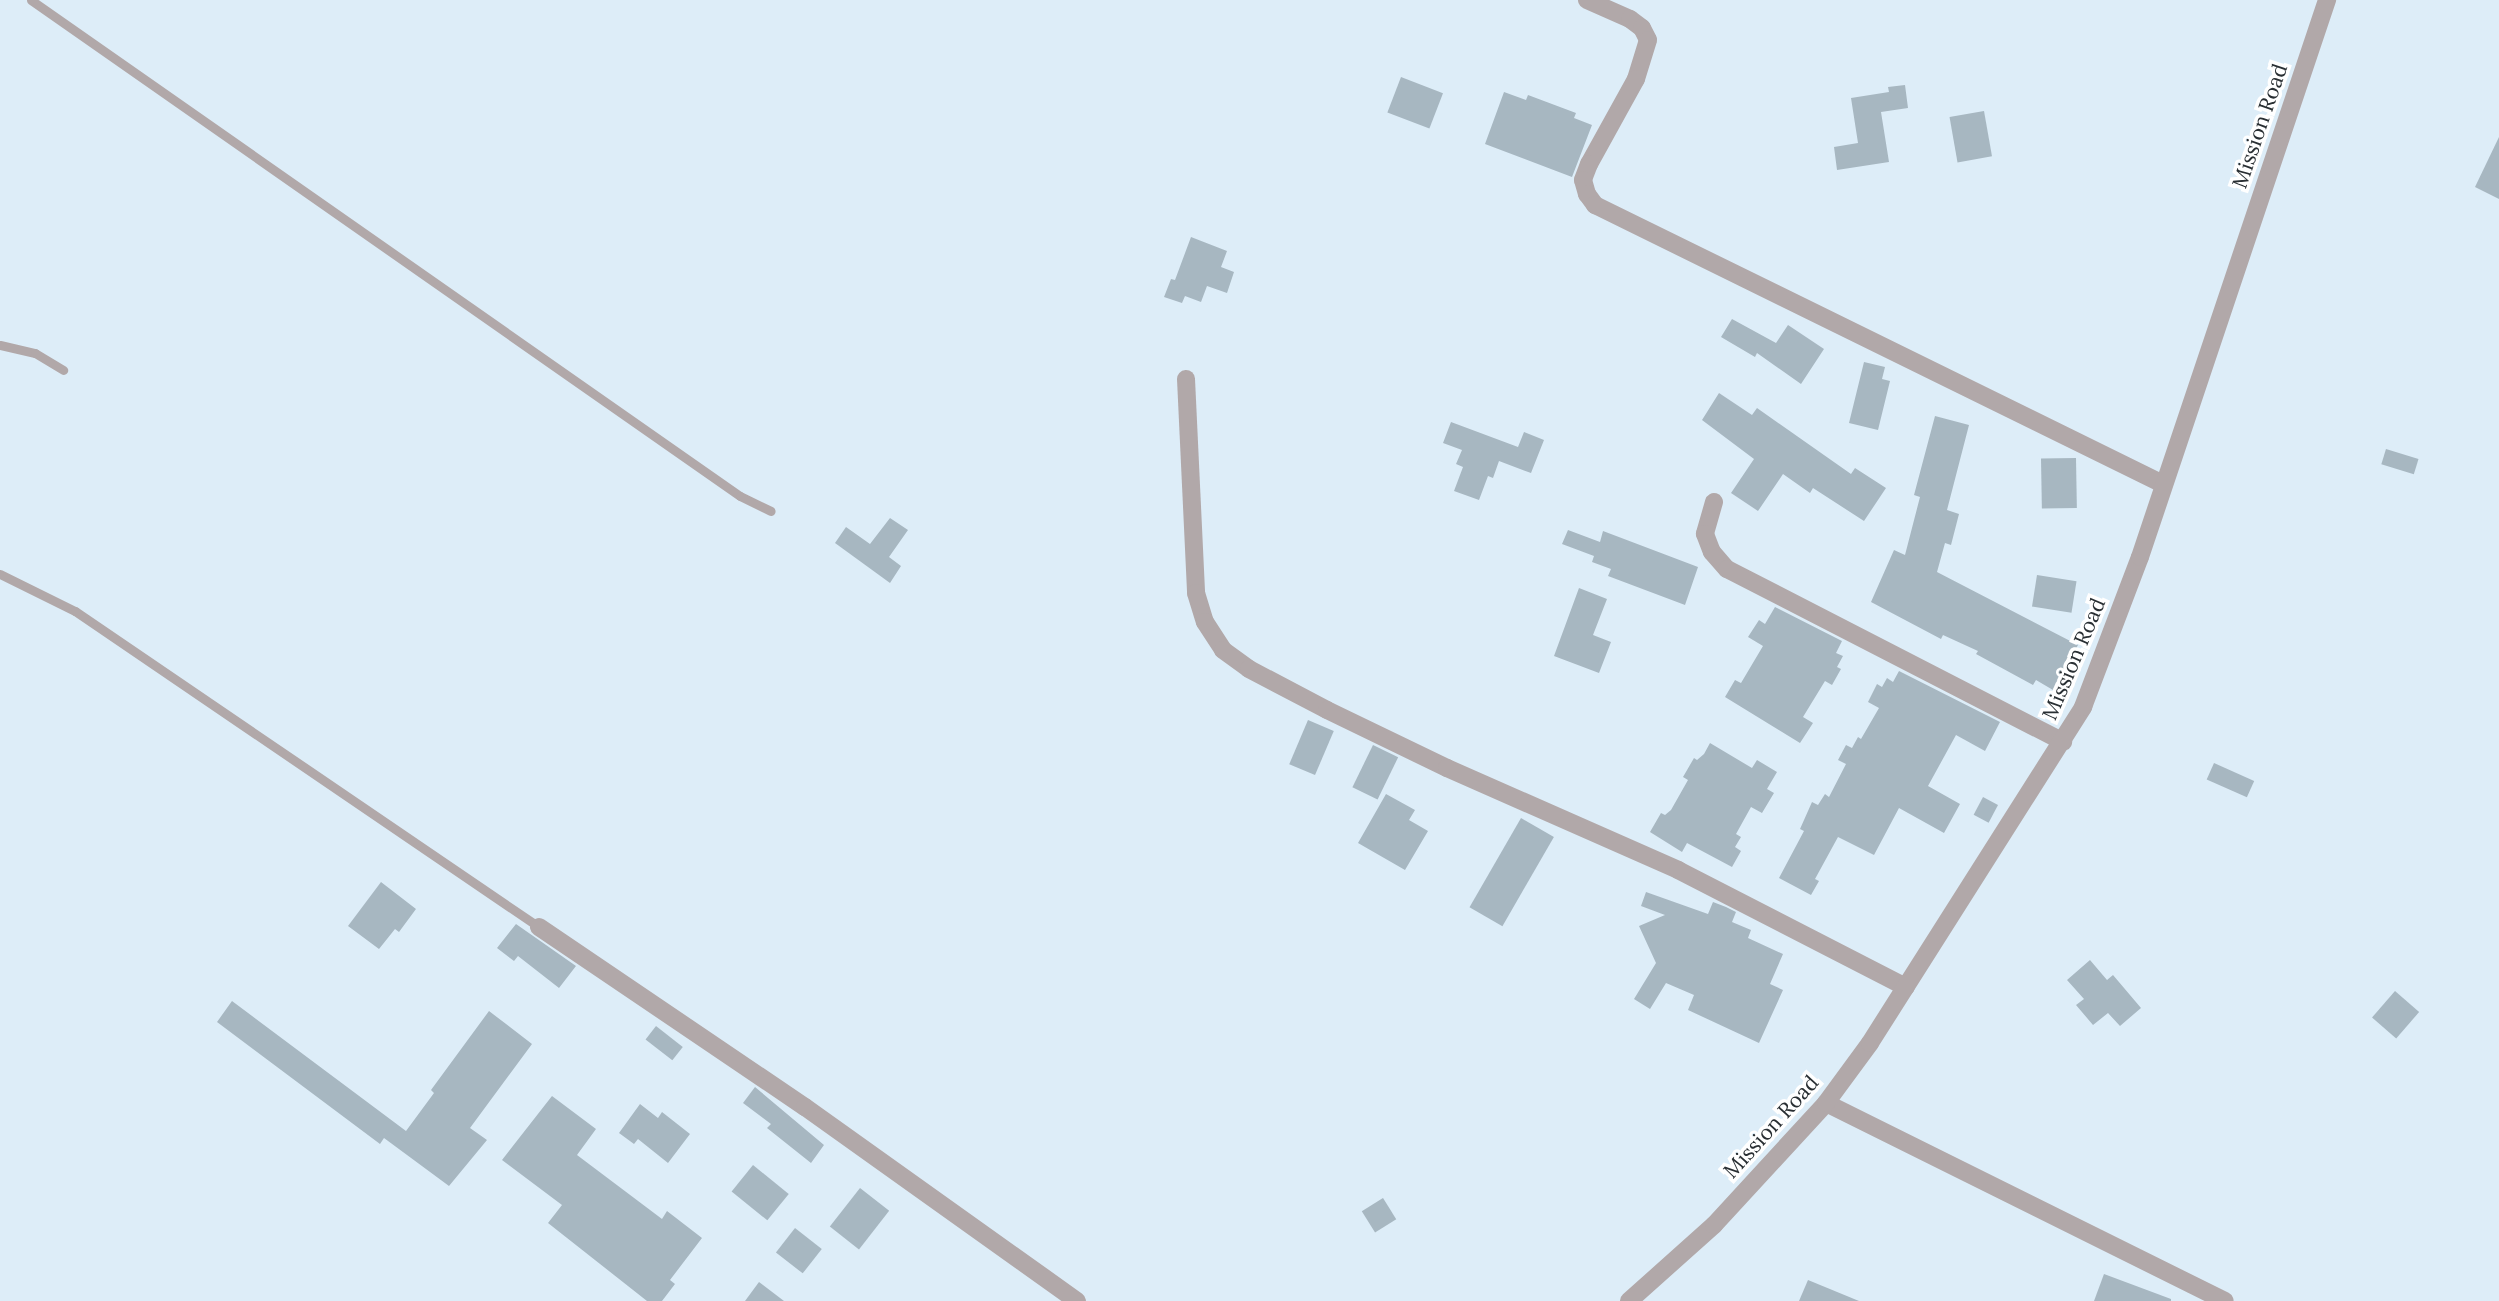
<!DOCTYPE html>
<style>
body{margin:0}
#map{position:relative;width:2499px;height:1301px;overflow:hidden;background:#ddedf8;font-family:Lora,serif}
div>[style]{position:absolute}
.building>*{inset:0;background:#a7b7c1;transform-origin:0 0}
.lane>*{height:9px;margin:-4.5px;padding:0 4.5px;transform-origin:4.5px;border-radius:4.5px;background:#b1a8a9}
.street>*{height:18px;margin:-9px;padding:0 9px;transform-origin:9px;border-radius:9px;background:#b1a8a9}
span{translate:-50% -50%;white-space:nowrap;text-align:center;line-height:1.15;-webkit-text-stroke:7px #fff;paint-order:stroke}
.street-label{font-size:21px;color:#292f33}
</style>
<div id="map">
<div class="building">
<div style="left:1401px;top:77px;width:45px;height:38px;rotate:21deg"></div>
<div style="clip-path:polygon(1905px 85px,1908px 108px,1881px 112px,1889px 162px,1837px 170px,1834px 147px,1858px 143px,1851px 98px,1889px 92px,1888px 87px)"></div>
<div style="clip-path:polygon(1504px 92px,1526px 100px,1528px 95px,1576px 113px,1574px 118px,1592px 125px,1572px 177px,1485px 144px)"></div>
<div style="left:1984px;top:111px;width:46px;height:35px;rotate:80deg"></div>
<div style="clip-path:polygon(2499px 137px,2499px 199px,2475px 187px)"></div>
<div style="clip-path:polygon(1191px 237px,1227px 251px,1221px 267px,1234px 272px,1227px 293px,1207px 286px,1201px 302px,1185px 296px,1182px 303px,1164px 297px,1171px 279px,1175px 280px)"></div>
<div style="clip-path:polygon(1732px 319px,1776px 343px,1788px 325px,1824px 349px,1801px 384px,1757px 353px,1755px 357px,1721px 337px)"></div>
<div style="clip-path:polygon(1864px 362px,1885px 367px,1882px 379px,1890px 381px,1878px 430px,1849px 423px)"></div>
<div style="clip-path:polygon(1719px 393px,1752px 415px,1757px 408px,1851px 474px,1855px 468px,1886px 488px,1864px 521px,1813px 488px,1810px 493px,1783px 474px,1758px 511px,1731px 493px,1754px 459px,1702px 420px)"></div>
<div style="clip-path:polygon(1935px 416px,1969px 425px,1947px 510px,1959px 514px,1951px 545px,1945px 543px,1937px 572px,2078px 645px,2053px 690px,2036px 680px,2033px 685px,1976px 654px,1978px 651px,1943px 635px,1941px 639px,1871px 602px,1894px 550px,1905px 555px,1920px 497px,1914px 495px)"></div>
<div style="clip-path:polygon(1451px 422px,1518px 447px,1524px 432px,1544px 440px,1531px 473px,1499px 461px,1493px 478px,1488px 476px,1479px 500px,1454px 491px,1463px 467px,1456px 464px,1462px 450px,1443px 443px)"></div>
<div style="left:2386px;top:449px;width:34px;height:16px;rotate:17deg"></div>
<div style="left:2076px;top:458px;width:50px;height:35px;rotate:89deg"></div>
<div style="clip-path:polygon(890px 518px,908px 530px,889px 557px,901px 566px,890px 583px,835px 543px,846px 527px,870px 544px)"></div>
<div style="clip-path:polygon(1568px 530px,1600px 542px,1603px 531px,1698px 567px,1685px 605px,1608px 576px,1611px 569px,1592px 562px,1594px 556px,1562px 544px)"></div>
<div style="left:2037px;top:575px;width:40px;height:32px;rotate:9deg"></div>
<div style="clip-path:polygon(1579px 588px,1607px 599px,1593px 635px,1611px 642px,1599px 673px,1554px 656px)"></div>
<div style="clip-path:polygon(1775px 607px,1842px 641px,1836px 653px,1843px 656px,1837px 667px,1841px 669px,1832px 685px,1825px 681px,1803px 717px,1813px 723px,1800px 743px,1725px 697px,1735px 680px,1741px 683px,1763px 646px,1748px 637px,1759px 620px,1765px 624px)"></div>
<div style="clip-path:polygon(1899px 671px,2000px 722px,1985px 751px,1956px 735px,1928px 786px,1960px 804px,1944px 833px,1899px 808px,1874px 855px,1838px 837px,1815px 879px,1819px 881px,1811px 895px,1779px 878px,1804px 831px,1800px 829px,1812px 802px,1818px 805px,1825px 794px,1829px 797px,1846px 764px,1838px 760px,1846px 745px,1852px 748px,1858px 737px,1861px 739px,1879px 708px,1868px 702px,1877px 684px,1882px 687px,1887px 678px,1893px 682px)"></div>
<div style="left:1308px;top:720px;width:28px;height:48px;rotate:23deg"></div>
<div style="clip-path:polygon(1710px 743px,1752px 768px,1757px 760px,1777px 772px,1767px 789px,1774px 793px,1762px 813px,1751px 807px,1736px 834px,1741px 837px,1735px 847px,1741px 851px,1732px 867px,1687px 843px,1682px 852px,1650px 832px,1661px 813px,1665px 815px,1671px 810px,1688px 780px,1683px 777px,1694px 758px,1697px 760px,1704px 754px)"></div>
<div style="left:1373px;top:745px;width:28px;height:47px;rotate:26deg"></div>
<div style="left:2214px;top:763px;width:44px;height:18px;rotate:24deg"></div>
<div style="clip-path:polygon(1386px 794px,1415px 810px,1409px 820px,1428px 831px,1405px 870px,1358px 843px)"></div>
<div style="left:1983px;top:797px;width:17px;height:20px;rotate:28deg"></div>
<div style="left:1521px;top:818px;width:38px;height:103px;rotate:30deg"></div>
<div style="clip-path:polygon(381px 882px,416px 909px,399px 932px,395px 929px,379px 949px,348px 926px)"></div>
<div style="clip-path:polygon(1646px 892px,1708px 914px,1713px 902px,1726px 907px,1736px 912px,1732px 922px,1751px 930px,1748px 938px,1783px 954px,1770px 984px,1783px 990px,1759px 1043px,1688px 1010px,1694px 995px,1666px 983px,1650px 1009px,1634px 999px,1656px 963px,1639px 926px,1665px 915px,1641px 906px)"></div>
<div style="clip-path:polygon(516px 924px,576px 966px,559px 988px,518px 956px,514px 961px,497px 948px)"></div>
<div style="clip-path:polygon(2090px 960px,2107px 980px,2113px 975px,2141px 1008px,2120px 1026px,2108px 1013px,2093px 1025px,2076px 1005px,2084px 999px,2067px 980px)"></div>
<div style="left:2395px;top:991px;width:32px;height:35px;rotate:41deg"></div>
<div style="clip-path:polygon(232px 1001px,406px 1131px,434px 1093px,431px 1090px,489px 1011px,532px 1044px,470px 1128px,487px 1140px,449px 1186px,384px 1138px,380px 1144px,217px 1022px)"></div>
<div style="left:656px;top:1026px;width:34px;height:17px;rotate:38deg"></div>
<div style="clip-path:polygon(755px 1087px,824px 1145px,811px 1163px,767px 1128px,771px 1124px,743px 1103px)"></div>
<div style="clip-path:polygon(552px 1096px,596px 1129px,577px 1155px,662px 1219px,667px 1211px,702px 1238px,670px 1280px,675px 1284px,662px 1301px,647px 1301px,548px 1223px,562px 1205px,502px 1160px)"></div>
<div style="clip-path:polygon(640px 1104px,658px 1118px,662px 1112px,690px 1134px,668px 1163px,638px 1139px,634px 1144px,619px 1133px)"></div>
<div style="left:753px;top:1165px;width:46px;height:34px;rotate:39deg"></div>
<div style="left:860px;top:1188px;width:37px;height:49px;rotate:38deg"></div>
<div style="left:1383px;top:1198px;width:25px;height:25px;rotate:58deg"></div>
<div style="left:795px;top:1228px;width:34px;height:31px;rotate:38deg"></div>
<div style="clip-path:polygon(2104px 1274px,2171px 1299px,2171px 1301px,2094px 1301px)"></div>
<div style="clip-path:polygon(1808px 1280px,1859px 1301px,1799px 1301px)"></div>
<div style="clip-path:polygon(759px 1282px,784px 1301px,745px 1301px)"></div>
</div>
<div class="lane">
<div style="left:31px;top:0;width:865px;rotate:34.98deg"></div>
<div style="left:740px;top:496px;width:34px;rotate:26deg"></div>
<div style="left:0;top:345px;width:36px;rotate:13deg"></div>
<div style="left:35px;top:353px;width:33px;rotate:31deg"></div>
<div style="left:0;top:574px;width:84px;rotate:26.3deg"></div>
<div style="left:75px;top:611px;width:561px;rotate:34.26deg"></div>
</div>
<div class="street">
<div style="left:1587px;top:0;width:47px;rotate:23.8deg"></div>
<div style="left:1630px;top:19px;width:15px;rotate:37deg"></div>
<div style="left:1642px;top:28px;width:13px;rotate:63deg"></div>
<div style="left:1648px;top:40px;width:41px;rotate:107.1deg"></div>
<div style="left:1636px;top:79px;width:97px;rotate:118.9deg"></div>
<div style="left:1589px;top:164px;width:17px;rotate:111deg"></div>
<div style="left:1583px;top:180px;width:15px;rotate:74deg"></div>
<div style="left:1587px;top:194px;width:14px;rotate:54deg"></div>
<div style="left:1595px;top:205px;width:633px;rotate:26.16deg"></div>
<div style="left:1186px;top:379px;width:214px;rotate:87.3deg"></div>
<div style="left:1196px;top:593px;width:30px;rotate:73deg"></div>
<div style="left:1205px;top:622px;width:33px;rotate:57deg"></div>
<div style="left:1223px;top:650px;width:32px;rotate:36deg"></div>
<div style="left:1249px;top:669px;width:88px;rotate:27.7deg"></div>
<div style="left:1327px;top:710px;width:133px;rotate:25.8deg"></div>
<div style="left:1447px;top:768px;width:253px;rotate:23.8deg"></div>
<div style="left:1678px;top:870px;width:256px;rotate:27.2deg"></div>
<div style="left:1714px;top:502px;width:33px;rotate:106deg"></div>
<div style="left:1705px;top:534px;width:19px;rotate:69deg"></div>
<div style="left:1712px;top:552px;width:23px;rotate:49deg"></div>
<div style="left:1727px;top:569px;width:378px;rotate:27.2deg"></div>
<div style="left:539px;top:927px;width:321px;rotate:34.1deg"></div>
<div style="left:805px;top:1107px;width:334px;rotate:35.5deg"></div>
<div style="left:1826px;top:1103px;width:445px;rotate:26.4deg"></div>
<div style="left:1629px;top:1301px;width:114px;rotate:-41.8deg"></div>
<div style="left:1714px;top:1225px;width:166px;rotate:-47.4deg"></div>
<div style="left:1826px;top:1103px;width:74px;rotate:-53.7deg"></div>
<div style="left:1870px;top:1043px;width:398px;rotate:-57.6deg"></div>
<div style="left:2083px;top:707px;width:160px;rotate:-69.2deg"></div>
<div style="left:2140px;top:557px;width:588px;rotate:-71.44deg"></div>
</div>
<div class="street-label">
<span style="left:2260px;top:126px;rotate:-71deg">Mission Road</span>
<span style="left:2074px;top:659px;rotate:-67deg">Mission Road</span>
<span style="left:1771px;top:1127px;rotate:-48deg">Mission Road</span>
</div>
</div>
